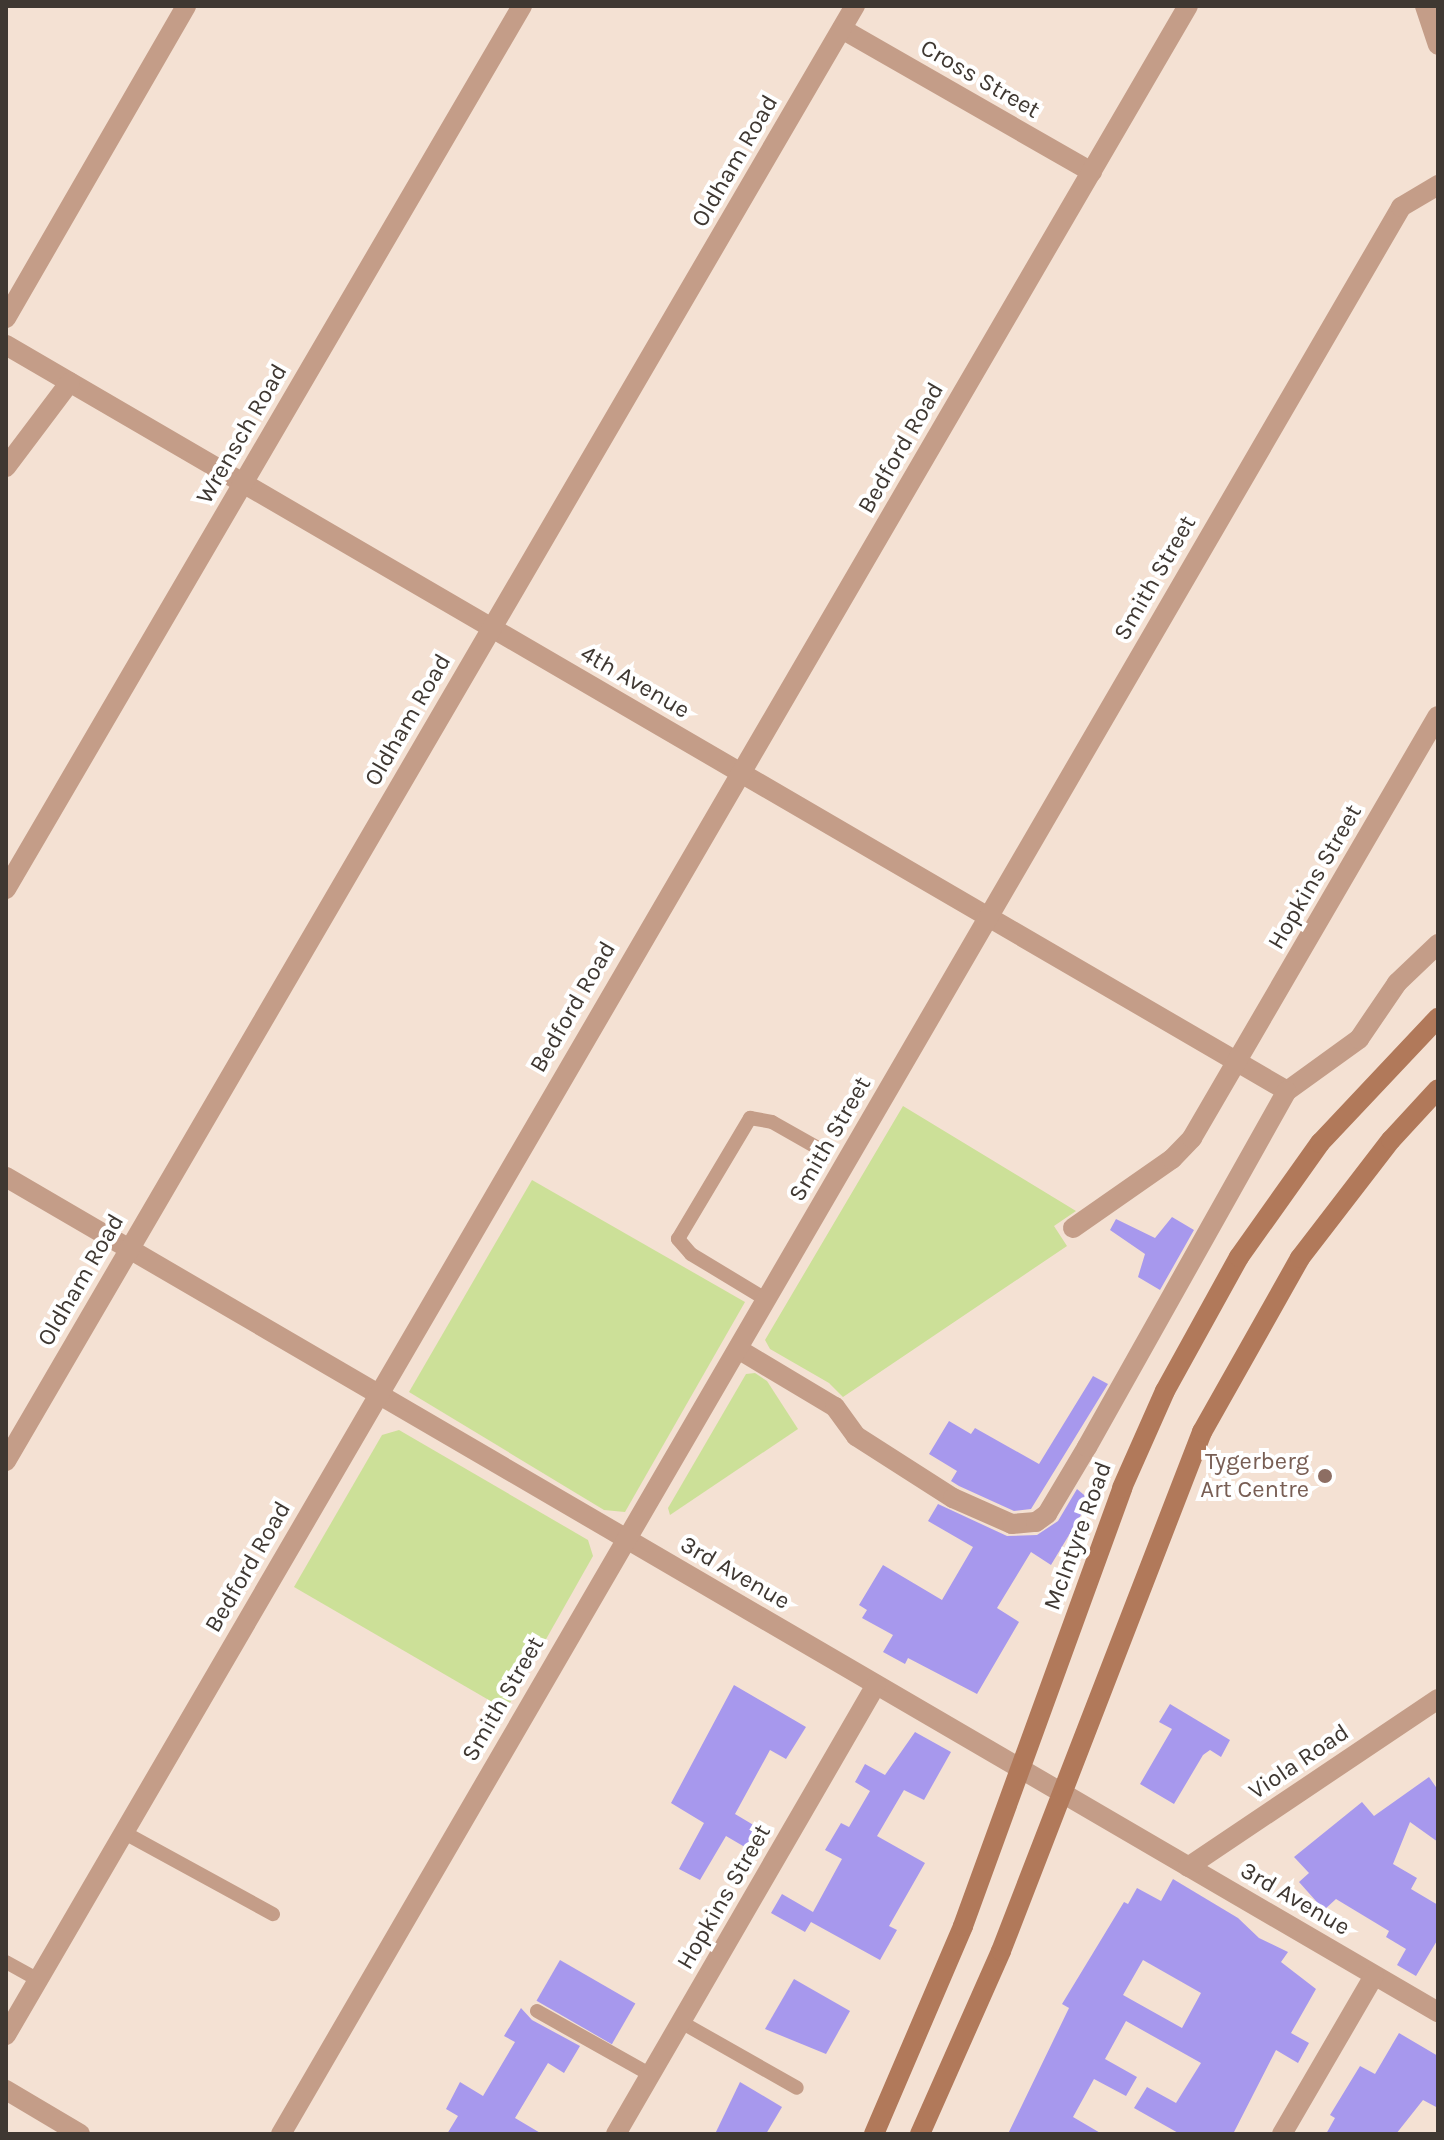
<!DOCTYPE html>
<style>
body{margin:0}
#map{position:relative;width:1444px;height:2140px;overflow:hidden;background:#f4e1d3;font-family:Karla,sans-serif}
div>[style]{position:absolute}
.green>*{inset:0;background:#cce098}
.building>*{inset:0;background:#a798ed;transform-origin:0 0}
.service>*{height:14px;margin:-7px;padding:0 7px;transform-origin:7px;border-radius:7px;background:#c49d88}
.minor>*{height:20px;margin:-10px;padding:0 10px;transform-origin:10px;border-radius:10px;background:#c49d88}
.secondary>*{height:20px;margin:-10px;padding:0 10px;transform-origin:10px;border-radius:10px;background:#b1795a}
.dots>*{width:22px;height:22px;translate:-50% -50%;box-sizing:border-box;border:4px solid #fff;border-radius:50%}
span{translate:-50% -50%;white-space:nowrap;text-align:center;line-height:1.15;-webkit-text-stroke:8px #fff;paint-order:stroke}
.street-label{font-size:24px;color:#3f3832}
.education-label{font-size:24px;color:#785e54}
.right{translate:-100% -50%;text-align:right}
.frame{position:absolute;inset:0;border:8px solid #3f3832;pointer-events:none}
</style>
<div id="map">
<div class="green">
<div style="clip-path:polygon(903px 1106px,1076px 1211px,1054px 1226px,1067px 1246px,843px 1397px,829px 1383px,770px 1349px,765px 1340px)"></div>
<div style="clip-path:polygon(532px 1180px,745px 1302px,625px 1512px,604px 1510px,409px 1392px)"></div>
<div style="clip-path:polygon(755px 1373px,767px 1381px,798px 1429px,670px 1515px,668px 1508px,746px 1374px)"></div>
<div style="clip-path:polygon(399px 1430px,588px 1540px,593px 1556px,506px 1710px,294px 1587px,382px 1435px)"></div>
</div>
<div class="building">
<div style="clip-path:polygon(1172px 1217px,1194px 1230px,1160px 1290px,1138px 1277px,1145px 1254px,1110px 1230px,1116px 1219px,1155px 1238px)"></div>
<div style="clip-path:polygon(1093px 1376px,1108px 1384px,1031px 1509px,1014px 1511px,959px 1486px,951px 1481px,957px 1471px,929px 1454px,949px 1421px,971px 1434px,975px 1428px,1039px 1464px)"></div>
<div style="clip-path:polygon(1077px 1489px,1090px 1500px,1051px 1565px,1031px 1552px,997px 1608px,1019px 1622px,977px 1694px,908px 1658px,905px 1664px,883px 1652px,893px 1635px,862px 1618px,867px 1610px,859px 1605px,883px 1565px,942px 1600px,973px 1547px,928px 1521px,938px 1504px,1007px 1536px,1037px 1535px,1058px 1521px)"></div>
<div style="clip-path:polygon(734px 1685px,806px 1727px,786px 1759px,770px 1750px,735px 1814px,767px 1833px,755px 1853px,726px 1836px,700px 1880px,679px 1869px,704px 1823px,671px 1803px)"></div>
<div style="clip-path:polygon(1170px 1704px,1230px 1740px,1221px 1757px,1210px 1750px,1203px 1755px,1174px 1804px,1140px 1784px,1172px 1729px,1159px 1722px)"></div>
<div style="clip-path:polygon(915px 1732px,951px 1752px,924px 1800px,904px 1790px,877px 1836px,925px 1863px,889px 1926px,897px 1930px,880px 1960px,811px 1922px,805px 1932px,771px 1913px,782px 1894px,813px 1912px,842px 1859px,825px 1850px,841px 1823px,849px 1827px,870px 1791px,855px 1782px,865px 1764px,885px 1775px)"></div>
<div style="clip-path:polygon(1429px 1777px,1438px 1790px,1438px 1842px,1410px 1822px,1393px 1864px,1417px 1878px,1411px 1889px,1438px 1905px,1438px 1939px,1416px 1976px,1397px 1965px,1406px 1949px,1386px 1937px,1389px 1931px,1336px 1899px,1324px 1910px,1299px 1882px,1309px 1873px,1294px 1857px,1362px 1802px,1374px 1816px)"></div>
<div style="clip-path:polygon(evenodd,1173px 1879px,1238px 1918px,1259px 1938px,1288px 1952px,1281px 1962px,1316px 1989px,1291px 2033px,1309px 2043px,1298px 2063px,1276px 2050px,1233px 2134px,1180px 2134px,1134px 2108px,1147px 2087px,1176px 2103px,1201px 2063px,1126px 2021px,1105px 2059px,1137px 2077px,1126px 2096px,1094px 2079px,1073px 2117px,1102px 2134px,1008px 2134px,1069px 2008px,1062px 2004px,1124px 1902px,1128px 1904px,1137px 1888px,1161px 1901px,1173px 1879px,1143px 1960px,1201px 1993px,1182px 2028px,1123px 1995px,1143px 1960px)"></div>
<div style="left:560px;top:1960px;width:87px;height:47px;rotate:30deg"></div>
<div style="clip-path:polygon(794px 1979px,850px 2011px,826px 2054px,765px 2029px)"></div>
<div style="clip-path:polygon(521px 2008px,532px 2020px,580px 2046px,564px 2073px,548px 2063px,515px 2118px,542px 2134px,447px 2134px,458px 2116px,446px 2109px,460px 2082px,483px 2096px,515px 2042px,504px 2036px)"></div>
<div style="clip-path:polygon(1399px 2033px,1438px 2056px,1438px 2108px,1423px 2100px,1396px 2134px,1326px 2134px,1335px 2118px,1330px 2115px,1360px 2066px,1375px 2074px)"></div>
<div style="clip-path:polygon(740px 2082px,782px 2107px,766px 2134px,715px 2134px)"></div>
</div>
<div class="service">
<div style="left:767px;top:1300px;width:89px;rotate:-148.8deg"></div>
<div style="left:691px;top:1254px;width:20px;rotate:-131deg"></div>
<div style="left:678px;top:1239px;width:141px;rotate:-59.2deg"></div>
<div style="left:750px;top:1118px;width:22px;rotate:10deg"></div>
<div style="left:772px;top:1122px;width:53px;rotate:29.5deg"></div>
<div style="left:123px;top:1832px;width:171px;rotate:28.7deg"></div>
<div style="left:6px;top:1962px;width:39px;rotate:29deg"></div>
<div style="left:537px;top:2011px;width:131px;rotate:29.3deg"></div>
<div style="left:681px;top:2022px;width:133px;rotate:29.6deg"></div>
</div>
<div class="minor">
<div style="left:1425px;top:6px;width:41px;rotate:71.6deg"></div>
<div style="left:842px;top:29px;width:288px;rotate:29.8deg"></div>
<div style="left:6px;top:318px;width:360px;rotate:-60deg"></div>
<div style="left:6px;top:345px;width:1482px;rotate:30.21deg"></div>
<div style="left:1287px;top:1091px;width:89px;rotate:-35.8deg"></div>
<div style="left:1359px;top:1039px;width:68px;rotate:-55.8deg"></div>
<div style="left:1397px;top:983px;width:57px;rotate:-43.6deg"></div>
<div style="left:6px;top:467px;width:106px;rotate:-53deg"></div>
<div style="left:6px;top:889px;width:1023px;rotate:-59.7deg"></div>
<div style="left:6px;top:1177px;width:1658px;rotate:30.25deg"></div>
<div style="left:1073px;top:1228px;width:121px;rotate:-34.9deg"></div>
<div style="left:1172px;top:1159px;width:29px;rotate:-46deg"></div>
<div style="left:1192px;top:1138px;width:488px;rotate:-59.8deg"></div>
<div style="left:738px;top:1349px;width:113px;rotate:30.9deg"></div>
<div style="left:835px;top:1407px;width:36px;rotate:54deg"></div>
<div style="left:856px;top:1436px;width:115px;rotate:32.6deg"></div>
<div style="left:953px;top:1498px;width:64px;rotate:23.8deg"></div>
<div style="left:1012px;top:1524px;width:24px;rotate:-5deg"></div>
<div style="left:1036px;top:1522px;width:14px;rotate:-36deg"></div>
<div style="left:1047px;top:1514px;width:78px;rotate:-59.2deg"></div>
<div style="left:1087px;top:1447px;width:408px;rotate:-60.7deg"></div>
<div style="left:6px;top:1461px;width:1685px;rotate:-59.74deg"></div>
<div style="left:1188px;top:1867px;width:301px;rotate:-33.9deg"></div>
<div style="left:6px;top:2035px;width:2348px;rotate:-59.78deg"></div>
<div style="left:6px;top:2090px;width:86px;rotate:30.7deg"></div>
<div style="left:281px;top:2134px;width:2229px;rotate:-59.83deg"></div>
<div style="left:1401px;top:207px;width:43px;rotate:-30.7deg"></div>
<div style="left:616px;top:2134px;width:519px;rotate:-59.93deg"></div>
<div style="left:1282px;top:2134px;width:183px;rotate:-59.8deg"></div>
</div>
<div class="secondary">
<div style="left:874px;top:2134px;width:226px;rotate:-66.8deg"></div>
<div style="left:963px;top:1926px;width:466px;rotate:-70deg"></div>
<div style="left:1122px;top:1488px;width:106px;rotate:-66.1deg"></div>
<div style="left:1165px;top:1391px;width:153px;rotate:-61.1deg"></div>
<div style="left:1239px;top:1257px;width:140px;rotate:-54.6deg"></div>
<div style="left:1320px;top:1143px;width:172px;rotate:-46.7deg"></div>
<div style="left:920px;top:2134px;width:200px;rotate:-66.1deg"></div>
<div style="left:1001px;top:1951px;width:557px;rotate:-68.83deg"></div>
<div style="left:1202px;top:1432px;width:200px;rotate:-60.6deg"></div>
<div style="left:1300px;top:1258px;width:149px;rotate:-52.4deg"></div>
<div style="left:1391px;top:1140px;width:69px;rotate:-47.3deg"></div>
</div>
<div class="dots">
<div style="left:1325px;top:1476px;background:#8d6e63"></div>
</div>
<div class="street-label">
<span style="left:980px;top:79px;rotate:30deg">Cross Street</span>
<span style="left:735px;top:161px;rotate:-60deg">Oldham Road</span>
<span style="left:242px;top:434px;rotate:-60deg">Wrensch Road</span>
<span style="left:901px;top:448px;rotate:-60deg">Bedford Road</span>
<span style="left:1155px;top:578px;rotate:-60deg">Smith Street</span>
<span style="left:635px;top:682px;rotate:30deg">4th Avenue</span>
<span style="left:408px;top:720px;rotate:-60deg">Oldham Road</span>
<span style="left:1315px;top:877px;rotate:-60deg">Hopkins Street</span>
<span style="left:573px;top:1007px;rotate:-60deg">Bedford Road</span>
<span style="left:830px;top:1139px;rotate:-60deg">Smith Street</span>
<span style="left:81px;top:1280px;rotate:-60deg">Oldham Road</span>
<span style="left:1078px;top:1536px;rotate:-70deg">McIntyre Road</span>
<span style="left:248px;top:1567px;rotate:-60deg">Bedford Road</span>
<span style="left:735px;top:1573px;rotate:30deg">3rd Avenue</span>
<span style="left:503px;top:1699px;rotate:-60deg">Smith Street</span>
<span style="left:1299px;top:1762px;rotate:-34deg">Viola Road</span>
<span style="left:724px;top:1897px;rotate:-60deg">Hopkins Street</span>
<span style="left:1295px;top:1899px;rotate:30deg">3rd Avenue</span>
</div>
<div class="education-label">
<span class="right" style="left:1309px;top:1476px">Tygerberg<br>Art Centre</span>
</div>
<div class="frame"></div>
</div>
